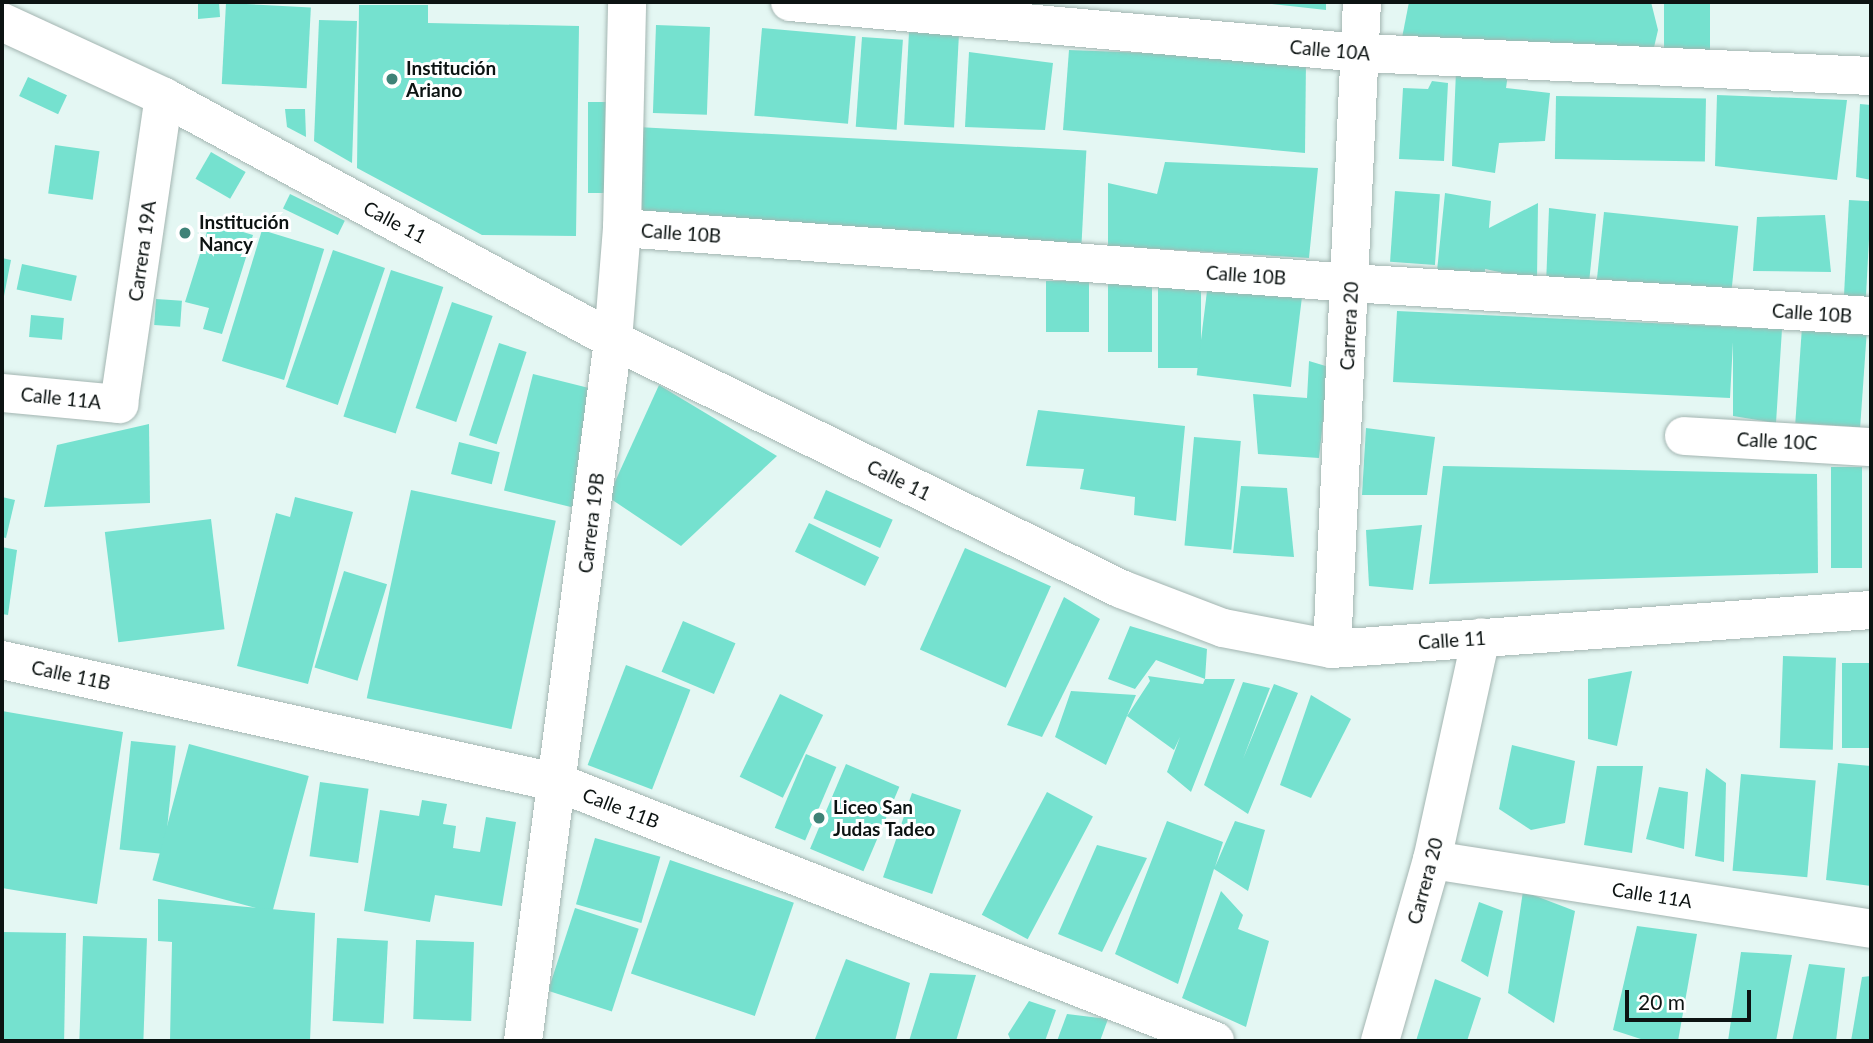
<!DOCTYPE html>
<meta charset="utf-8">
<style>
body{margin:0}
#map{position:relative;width:1873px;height:1043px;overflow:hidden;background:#e4f7f3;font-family:Lato,sans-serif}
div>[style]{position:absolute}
.building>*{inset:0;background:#75e1cf;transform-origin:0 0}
.roads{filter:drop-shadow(0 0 2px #a3b5b1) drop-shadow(0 0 2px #a3b5b1)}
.street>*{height:38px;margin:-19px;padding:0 19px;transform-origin:19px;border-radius:19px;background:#fff}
.secondary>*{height:38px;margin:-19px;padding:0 19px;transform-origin:19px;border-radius:19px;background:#fff}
.dots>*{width:19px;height:19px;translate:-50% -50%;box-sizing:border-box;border:4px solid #fff;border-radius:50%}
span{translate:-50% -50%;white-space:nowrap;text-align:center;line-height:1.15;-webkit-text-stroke:6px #fff;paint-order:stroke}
.street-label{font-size:19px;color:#0c1312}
.poi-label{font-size:19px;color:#0c1312;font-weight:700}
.left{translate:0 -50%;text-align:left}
.frame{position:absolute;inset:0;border:4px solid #0c1312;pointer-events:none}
.scale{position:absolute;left:1625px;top:990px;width:126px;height:32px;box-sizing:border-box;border:4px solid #0c1312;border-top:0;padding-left:9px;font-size:21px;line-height:24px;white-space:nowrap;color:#0c1312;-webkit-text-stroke:5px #fff;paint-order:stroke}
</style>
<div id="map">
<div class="building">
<div style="clip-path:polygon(198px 2px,219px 2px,220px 17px,198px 19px)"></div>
<div style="clip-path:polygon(1273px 2px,1326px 2px,1326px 10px,1272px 4px)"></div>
<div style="clip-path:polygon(1409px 2px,1651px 2px,1658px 30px,1652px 56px,1401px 43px)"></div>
<div style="left:1664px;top:2px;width:46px;height:55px"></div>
<div style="left:226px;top:3px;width:85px;height:81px;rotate:3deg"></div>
<div style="clip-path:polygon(359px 5px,428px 5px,428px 23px,579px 26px,576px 236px,482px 235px,357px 168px)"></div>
<div style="clip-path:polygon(319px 20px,357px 21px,352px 163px,314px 141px)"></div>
<div style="left:656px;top:25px;width:54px;height:88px;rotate:2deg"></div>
<div style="left:762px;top:28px;width:94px;height:88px;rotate:5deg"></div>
<div style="left:909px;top:32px;width:50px;height:93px;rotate:3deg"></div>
<div style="left:862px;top:37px;width:41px;height:90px;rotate:4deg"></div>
<div style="clip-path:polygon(1069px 50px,1306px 59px,1305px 153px,1063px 130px)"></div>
<div style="clip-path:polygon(969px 52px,1053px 63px,1045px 130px,965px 127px)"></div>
<div style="clip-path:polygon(1456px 71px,1508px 74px,1506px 88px,1550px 93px,1545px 141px,1499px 143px,1495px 173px,1452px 166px)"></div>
<div style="left:28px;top:77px;width:43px;height:21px;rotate:25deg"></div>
<div style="clip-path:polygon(1432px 81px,1448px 83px,1444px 161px,1399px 159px,1403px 88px,1428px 89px)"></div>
<div style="clip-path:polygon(1717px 95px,1847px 100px,1837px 180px,1715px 166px)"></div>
<div style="left:1556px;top:96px;width:150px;height:63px;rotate:1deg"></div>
<div style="left:588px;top:102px;width:28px;height:91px"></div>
<div style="clip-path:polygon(1860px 104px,1871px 105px,1871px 180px,1856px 177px)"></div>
<div style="clip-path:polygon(285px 109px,305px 109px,306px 137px,287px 127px)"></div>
<div style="left:637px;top:127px;width:450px;height:94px;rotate:3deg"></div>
<div style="left:55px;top:145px;width:45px;height:49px;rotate:8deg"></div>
<div style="left:211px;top:152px;width:40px;height:31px;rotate:30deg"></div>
<div style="clip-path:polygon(1165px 162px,1318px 168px,1309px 258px,1108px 246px,1108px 183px,1157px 194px)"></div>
<div style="left:1395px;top:191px;width:45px;height:71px;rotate:4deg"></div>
<div style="clip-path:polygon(1445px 193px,1491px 201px,1489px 228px,1538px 203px,1537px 280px,1485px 269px,1485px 275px,1437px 271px)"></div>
<div style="left:290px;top:194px;width:61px;height:16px;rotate:26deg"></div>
<div style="left:1849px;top:200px;width:22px;height:100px;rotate:3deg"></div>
<div style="clip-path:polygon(1549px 208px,1596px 214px,1589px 283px,1546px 285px)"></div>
<div style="left:1604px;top:212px;width:135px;height:69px;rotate:6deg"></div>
<div style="clip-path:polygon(1825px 215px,1831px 272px,1753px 271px,1757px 217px)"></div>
<div style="clip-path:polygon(210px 222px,253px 235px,222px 334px,203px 329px,209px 308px,185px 302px)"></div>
<div style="left:262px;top:230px;width:65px;height:137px;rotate:17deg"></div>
<div style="left:333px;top:250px;width:55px;height:145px;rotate:19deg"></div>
<div style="clip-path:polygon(2px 258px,11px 260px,3px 301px,2px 301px)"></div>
<div style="left:22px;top:264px;width:56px;height:26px;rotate:12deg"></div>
<div style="left:391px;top:270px;width:55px;height:154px;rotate:18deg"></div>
<div style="left:1108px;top:280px;width:44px;height:72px"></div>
<div style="left:1046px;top:281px;width:43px;height:51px"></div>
<div style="left:1158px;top:283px;width:43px;height:85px"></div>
<div style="left:1208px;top:283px;width:95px;height:93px;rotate:7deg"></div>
<div style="left:156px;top:299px;width:26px;height:26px;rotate:4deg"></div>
<div style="left:452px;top:302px;width:43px;height:112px;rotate:19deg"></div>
<div style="clip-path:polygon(1397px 311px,1782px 329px,1776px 423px,1733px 416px,1733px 342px,1730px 398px,1393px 382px)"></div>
<div style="left:31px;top:315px;width:33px;height:22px;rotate:5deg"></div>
<div style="left:1802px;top:327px;width:65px;height:96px;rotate:4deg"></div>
<div style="left:499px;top:343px;width:29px;height:97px;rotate:18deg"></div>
<div style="clip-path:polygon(1309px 361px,1329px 367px,1319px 458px,1258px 454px,1253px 394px,1307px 398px)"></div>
<div style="left:533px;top:374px;width:72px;height:120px;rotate:14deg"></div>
<div style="clip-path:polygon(659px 385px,777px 456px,681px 546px,608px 497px)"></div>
<div style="clip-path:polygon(1038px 410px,1185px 426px,1176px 521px,1134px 515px,1135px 497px,1080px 489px,1084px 469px,1026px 466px)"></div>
<div style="clip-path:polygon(149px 424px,150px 503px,44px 507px,57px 445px)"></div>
<div style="clip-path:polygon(1366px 428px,1435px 437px,1427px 495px,1362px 495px)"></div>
<div style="left:1194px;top:437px;width:47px;height:109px;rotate:5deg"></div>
<div style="left:459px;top:442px;width:42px;height:33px;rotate:14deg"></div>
<div style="clip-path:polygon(1443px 466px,1817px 474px,1818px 573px,1429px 584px)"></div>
<div style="left:1831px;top:467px;width:31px;height:101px"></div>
<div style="clip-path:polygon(1241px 486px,1287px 488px,1294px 557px,1233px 553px)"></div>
<div style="left:411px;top:490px;width:148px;height:213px;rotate:12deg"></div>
<div style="left:826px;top:490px;width:73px;height:31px;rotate:24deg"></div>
<div style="clip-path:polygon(2px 497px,15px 500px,6px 538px,2px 537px)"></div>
<div style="clip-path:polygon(295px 497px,353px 512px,308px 684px,237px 666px,276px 513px,290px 517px)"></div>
<div style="left:211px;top:519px;width:111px;height:107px;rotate:83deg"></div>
<div style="left:809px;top:523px;width:78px;height:32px;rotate:26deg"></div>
<div style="clip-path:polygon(1422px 525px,1413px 590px,1369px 586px,1366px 530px)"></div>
<div style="clip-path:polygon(2px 547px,17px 550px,8px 615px,2px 614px)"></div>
<div style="left:965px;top:548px;width:94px;height:111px;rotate:24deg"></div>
<div style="left:344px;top:571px;width:45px;height:101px;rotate:17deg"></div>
<div style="clip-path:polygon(1064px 597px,1100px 619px,1042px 737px,1007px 725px)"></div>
<div style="left:683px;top:621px;width:57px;height:55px;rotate:23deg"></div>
<div style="clip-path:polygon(1130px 626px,1207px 649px,1205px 679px,1156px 660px,1135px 689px,1108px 679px)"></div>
<div style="left:1783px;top:656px;width:53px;height:92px;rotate:2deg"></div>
<div style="left:1871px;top:663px;width:85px;height:29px;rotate:90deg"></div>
<div style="left:626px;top:665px;width:69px;height:107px;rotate:21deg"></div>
<div style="clip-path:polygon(1632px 671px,1617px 746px,1588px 739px,1588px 679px)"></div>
<div style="clip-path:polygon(1148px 676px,1203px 684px,1205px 679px,1235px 679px,1191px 792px,1167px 772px,1180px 737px,1174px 750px,1127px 716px,1106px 765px,1055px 737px,1071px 691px,1136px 695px,1127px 716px,1150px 681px)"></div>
<div style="clip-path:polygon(1243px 682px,1270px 688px,1243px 759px,1274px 684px,1298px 693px,1248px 814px,1204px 785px)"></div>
<div style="left:780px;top:694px;width:48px;height:92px;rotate:26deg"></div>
<div style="clip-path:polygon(1311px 695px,1351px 719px,1311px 798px,1280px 785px)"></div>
<div style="clip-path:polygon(2px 711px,123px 732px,97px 904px,2px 888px)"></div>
<div style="left:131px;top:741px;width:45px;height:109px;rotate:6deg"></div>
<div style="left:189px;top:744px;width:124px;height:141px;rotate:15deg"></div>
<div style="clip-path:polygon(1512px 745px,1575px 761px,1565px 823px,1531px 830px,1499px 809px)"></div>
<div style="left:806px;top:754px;width:33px;height:80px;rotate:23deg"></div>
<div style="clip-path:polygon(1838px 763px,1871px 766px,1871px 886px,1826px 880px)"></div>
<div style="left:846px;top:764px;width:58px;height:92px;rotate:23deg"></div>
<div style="clip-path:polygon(1597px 766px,1643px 766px,1632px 853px,1584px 845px)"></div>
<div style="clip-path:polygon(1706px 768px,1726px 783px,1724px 862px,1695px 856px)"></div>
<div style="left:1741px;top:774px;width:75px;height:97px;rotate:5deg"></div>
<div style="left:320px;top:782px;width:49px;height:75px;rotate:8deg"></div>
<div style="clip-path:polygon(1659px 787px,1688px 792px,1684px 849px,1646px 839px)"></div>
<div style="left:1047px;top:792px;width:52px;height:139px;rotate:28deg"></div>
<div style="left:912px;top:793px;width:52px;height:89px;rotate:19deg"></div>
<div style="clip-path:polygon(422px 800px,447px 804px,443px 824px,456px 826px,453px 848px,480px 852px,486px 817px,516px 822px,502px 906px,435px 895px,430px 922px,364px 911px,380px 810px,419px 816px)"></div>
<div style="clip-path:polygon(1167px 821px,1223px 842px,1215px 867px,1235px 821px,1265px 830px,1248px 891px,1214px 869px,1178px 984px,1115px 954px)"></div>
<div style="left:595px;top:838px;width:68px;height:69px;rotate:16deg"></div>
<div style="clip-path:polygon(1097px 845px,1147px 858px,1102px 952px,1058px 934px)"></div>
<div style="left:670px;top:860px;width:131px;height:120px;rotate:19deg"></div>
<div style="clip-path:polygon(1221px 891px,1243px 915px,1238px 929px,1269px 941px,1246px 1027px,1182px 998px)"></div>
<div style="clip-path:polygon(1523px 891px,1575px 911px,1554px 1023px,1508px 993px)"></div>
<div style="clip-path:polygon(158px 899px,315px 913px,310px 1041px,170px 1041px,172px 942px,158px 941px)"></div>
<div style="clip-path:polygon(1479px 902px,1503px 911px,1488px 977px,1461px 961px)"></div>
<div style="left:575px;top:908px;width:67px;height:87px;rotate:18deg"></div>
<div style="clip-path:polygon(1637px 926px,1697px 934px,1678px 1041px,1647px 1041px,1613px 1030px)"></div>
<div style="left:2px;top:932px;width:64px;height:109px;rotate:1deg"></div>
<div style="left:83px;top:936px;width:64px;height:105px;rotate:2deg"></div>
<div style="left:337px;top:938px;width:51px;height:83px;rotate:3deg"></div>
<div style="left:416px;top:940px;width:58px;height:79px;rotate:2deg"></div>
<div style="clip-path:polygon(1741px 952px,1792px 955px,1776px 1041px,1728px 1041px)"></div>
<div style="clip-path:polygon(846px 959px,910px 983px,895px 1041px,815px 1039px)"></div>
<div style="clip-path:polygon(1809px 964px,1845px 968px,1836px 1041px,1792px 1041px)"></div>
<div style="clip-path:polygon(930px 973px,976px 975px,956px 1041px,909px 1041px)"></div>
<div style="clip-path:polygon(1871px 976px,1871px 1041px,1851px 1041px,1862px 977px)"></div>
<div style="clip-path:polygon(1435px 979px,1481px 998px,1467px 1041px,1416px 1041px)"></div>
<div style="clip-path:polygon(1029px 1001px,1056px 1010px,1045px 1041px,1011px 1041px,1008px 1034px)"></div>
<div style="clip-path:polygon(1067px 1014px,1108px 1019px,1100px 1041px,1057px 1041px)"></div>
</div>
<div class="roads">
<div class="street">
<div style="left:790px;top:2px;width:574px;rotate:5.1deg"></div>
<div style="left:1362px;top:53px;width:510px;rotate:2.59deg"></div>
<div style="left:622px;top:228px;width:731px;rotate:4.31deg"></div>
<div style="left:1351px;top:283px;width:521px;rotate:3.63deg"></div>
<div style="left:2px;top:393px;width:118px;rotate:5.4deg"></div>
<div style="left:119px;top:404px;width:310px;rotate:-81.7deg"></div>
<div style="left:1684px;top:436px;width:187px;rotate:3.4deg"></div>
<div style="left:1332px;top:649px;width:648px;rotate:-87.35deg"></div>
<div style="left:2px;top:660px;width:570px;rotate:12.45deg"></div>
<div style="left:559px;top:783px;width:705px;rotate:21.47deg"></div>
<div style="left:1432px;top:860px;width:444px;rotate:8.9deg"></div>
<div style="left:523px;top:1041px;width:707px;rotate:-82.68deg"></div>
<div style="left:613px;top:340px;width:112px;rotate:-85.4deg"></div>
<div style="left:622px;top:228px;width:226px;rotate:-88.7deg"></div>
<div style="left:1380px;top:1041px;width:188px;rotate:-74deg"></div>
<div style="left:1432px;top:860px;width:228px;rotate:-77.6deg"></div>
</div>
<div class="secondary">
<div style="left:2px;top:22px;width:179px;rotate:24.8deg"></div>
<div style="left:164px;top:97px;width:511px;rotate:28.42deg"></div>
<div style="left:613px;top:340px;width:566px;rotate:26.11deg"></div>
<div style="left:1121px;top:589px;width:109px;rotate:20.9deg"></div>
<div style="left:1223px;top:628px;width:111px;rotate:10.9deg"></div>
<div style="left:1332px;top:649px;width:540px;rotate:-4.14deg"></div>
</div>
</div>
<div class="dots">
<div style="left:392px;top:79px;background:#3e8277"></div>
<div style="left:185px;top:233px;background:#3e8277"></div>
<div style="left:819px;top:818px;background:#3e8277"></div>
</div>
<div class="street-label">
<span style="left:1330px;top:50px;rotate:5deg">Calle 10A</span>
<span style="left:395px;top:222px;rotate:28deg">Calle 11</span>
<span style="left:681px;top:233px;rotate:4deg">Calle 10B</span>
<span style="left:142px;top:251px;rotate:-82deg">Carrera 19A</span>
<span style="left:1246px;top:275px;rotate:4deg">Calle 10B</span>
<span style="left:1812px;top:313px;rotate:4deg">Calle 10B</span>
<span style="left:1349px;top:326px;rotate:-87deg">Carrera 20</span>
<span style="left:61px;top:398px;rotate:6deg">Calle 11A</span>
<span style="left:1777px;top:441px;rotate:3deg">Calle 10C</span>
<span style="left:899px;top:480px;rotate:26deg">Calle 11</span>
<span style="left:591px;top:523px;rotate:-83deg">Carrera 19B</span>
<span style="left:1452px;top:640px;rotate:-4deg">Calle 11</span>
<span style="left:71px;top:675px;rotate:12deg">Calle 11B</span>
<span style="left:621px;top:808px;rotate:21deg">Calle 11B</span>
<span style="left:1425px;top:881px;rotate:-75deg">Carrera 20</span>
<span style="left:1652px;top:895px;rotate:9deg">Calle 11A</span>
</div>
<div class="poi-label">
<span class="left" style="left:406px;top:79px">Institución<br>Ariano</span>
<span class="left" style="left:199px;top:233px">Institución<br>Nancy</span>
<span class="left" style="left:833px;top:818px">Liceo San<br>Judas Tadeo</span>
</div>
<div class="frame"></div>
<div class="scale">20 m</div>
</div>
